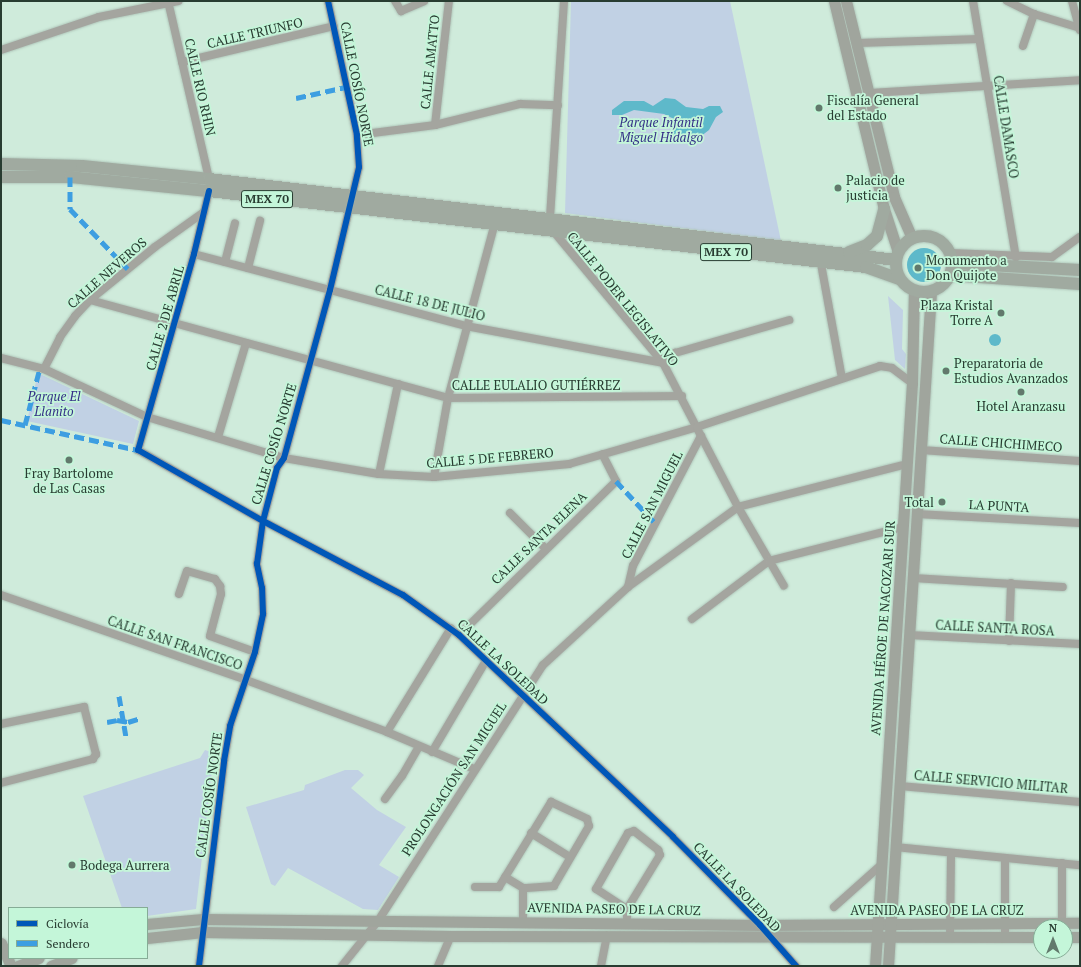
<!DOCTYPE html>
<meta charset="utf-8">
<style>
body{margin:0}
#map{position:relative;width:1081px;height:967px;overflow:hidden;background:#cfebdb;font-family:"PT Serif",serif}
div>[style]{position:absolute}
.green>*{inset:0;background:#c1d1e4}
.water>*{inset:0;background:#5eb9ca}
.round{border-radius:50%}
.roads{filter:drop-shadow(0 0 1px #b0c6ba) drop-shadow(0 0 1px #b0c6ba)}
.street>*{height:8px;margin:-4px;padding:0 4px;transform-origin:4px;border-radius:4px;background:#a4a59f}
.secondary>*{height:11px;margin:-5.5px;padding:0 5.5px;transform-origin:5.5px;border-radius:5.5px;background:#a0a59d}
.primary>*{height:12px;margin:-6px;padding:0 6px;transform-origin:6px;border-radius:6px;background:#a0aaa0}
.primary>.ring{margin:-6px;padding:0;box-sizing:content-box;background:none;border:12px solid #a0aaa0;border-radius:50%}
.quiet>*{height:5px;margin-top:-2.5px;transform-origin:0;background:repeating-linear-gradient(90deg,#3d9ee1 0 10px,transparent 0 15px)}
.cycleway>*{height:6px;margin:-3px;padding:0 3px;transform-origin:3px;border-radius:3px;background:#0057b8}
.dots>*{width:11px;height:11px;translate:-50% -50%;box-sizing:border-box;border:2px solid #c4f6d9;border-radius:50%}
span{translate:-50% -50%;white-space:nowrap;text-align:center;line-height:1.15;-webkit-text-stroke:3.5px #c4f6d9;paint-order:stroke}
.shield-label span{padding:1px 3px;background:#c4f6d9;border:1px solid;border-radius:3px;-webkit-text-stroke-width:0}
.shield-label{font-size:12px;color:#283c31;font-weight:700}
.street-label{font-size:13px;color:#283c31}
.poi-label{font-size:13px;color:#283c31}
.left{translate:0 -50%;text-align:left}
.right{translate:-100% -50%;text-align:right}
.park-label{font-size:13px;color:#343087;font-style:italic}
.frame{position:absolute;inset:0;border:2px solid #283c31;pointer-events:none}
.legend{position:absolute;left:8px;top:907px;width:140px;height:52px;box-sizing:border-box;background:#c4f6d9;border:1px solid #86ac96;margin:0;padding:5px 7px;list-style:none;font-size:12px;color:#283c31}
.legend li{display:flex;align-items:center;gap:8px;height:20px}
.legend b{width:20px;border:1px solid #86ac96}
.north{position:absolute;left:1033px;top:919px;width:40px;height:40px;box-sizing:border-box;background:#c4f6d9;border:1px solid #86ac96;border-radius:50%;rotate:0deg;font-size:11px;font-weight:700;line-height:16px;text-align:center;color:#283c31}
.north::after{content:'';display:block;margin:auto;width:14px;height:18px;background:#62796c;clip-path:polygon(50% 0,100% 100%,50% 72%,0 100%)}
</style>
<div id="map">
<div class="green">
<div style="clip-path:polygon(571px 1px,730px 1px,781px 241px,565px 213px)"></div>
<div style="clip-path:polygon(888px 296px,903px 310px,902px 349px,906px 354px,905px 369px,895px 360px)"></div>
<div style="clip-path:polygon(38px 373px,139px 421px,133px 444px,27px 421px)"></div>
<div style="clip-path:polygon(205px 750px,214px 753px,196px 909px,147px 916px,147px 908px,122px 908px,83px 796px,200px 758px)"></div>
<div style="clip-path:polygon(345px 770px,358px 770px,364px 775px,351px 788px,377px 810px,406px 827px,379px 865px,399px 877px,378px 910px,363px 909px,288px 868px,275px 886px,271px 884px,246px 807px,304px 790px,305px 785px)"></div>
</div>
<div class="water">
<div style="clip-path:polygon(665px 98px,675px 99px,686px 107px,703px 109px,709px 106px,720px 106px,723px 112px,716px 117px,709px 130px,692px 143px,678px 143px,672px 139px,670px 133px,677px 126px,674px 119px,664px 114px,634px 110px,622px 115px,612px 115px,612px 110px,624px 101px,644px 101px,653px 106px)"></div>
<div class="round" style="left:907px;top:248px;width:34px;height:34px"></div>
<div class="round" style="left:989px;top:334px;width:12px;height:12px"></div>
</div>
<div class="roads">
<div class="street">
<div style="left:168px;top:1px;width:183px;rotate:77deg"></div>
<div style="left:395px;top:1px;width:12px;rotate:59deg"></div>
<div style="left:401px;top:11px;width:25px;rotate:-23deg"></div>
<div style="left:564px;top:1px;width:218px;rotate:93.7deg"></div>
<div style="left:550px;top:219px;width:14px;rotate:73deg"></div>
<div style="left:554px;top:232px;width:170px;rotate:50.2deg"></div>
<div style="left:663px;top:363px;width:162px;rotate:62.5deg"></div>
<div style="left:738px;top:507px;width:91px;rotate:59.8deg"></div>
<div style="left:973px;top:1px;width:260px;rotate:80.5deg"></div>
<div style="left:1007px;top:1px;width:30px;rotate:26deg"></div>
<div style="left:1034px;top:14px;width:48px;rotate:16.9deg"></div>
<div style="left:1072px;top:1px;width:30px;rotate:75deg"></div>
<div style="left:858px;top:43px;width:121px;rotate:-1.9deg"></div>
<div style="left:1023px;top:46px;width:34px;rotate:-71deg"></div>
<div style="left:1px;top:50px;width:103px;rotate:-18.6deg"></div>
<div style="left:99px;top:17px;width:81px;rotate:-11.4deg"></div>
<div style="left:182px;top:62px;width:156px;rotate:-13.3deg"></div>
<div style="left:870px;top:93px;width:210px;rotate:-3.5deg"></div>
<div style="left:435px;top:125px;width:125px;rotate:-83.6deg"></div>
<div style="left:357px;top:135px;width:79px;rotate:-7.3deg"></div>
<div style="left:435px;top:125px;width:88px;rotate:-13.9deg"></div>
<div style="left:520px;top:104px;width:38px;rotate:2deg"></div>
<div style="left:209px;top:191px;width:65px;rotate:103.4deg"></div>
<div style="left:194px;top:254px;width:204px;rotate:105.9deg"></div>
<div style="left:138px;top:450px;width:144px;rotate:29.6deg"></div>
<div style="left:263px;top:521px;width:158px;rotate:27.9deg"></div>
<div style="left:403px;top:595px;width:69px;rotate:35.5deg"></div>
<div style="left:459px;top:635px;width:294px;rotate:43.3deg"></div>
<div style="left:673px;top:837px;width:124px;rotate:45.3deg"></div>
<div style="left:760px;top:925px;width:55px;rotate:48.7deg"></div>
<div style="left:950px;top:253px;width:102px;rotate:2.2deg"></div>
<div style="left:1052px;top:257px;width:34px;rotate:-36deg"></div>
<div style="left:194px;top:254px;width:281px;rotate:14.8deg"></div>
<div style="left:466px;top:326px;width:200px;rotate:10.6deg"></div>
<div style="left:663px;top:363px;width:16px;rotate:-40deg"></div>
<div style="left:675px;top:353px;width:119px;rotate:-16.1deg"></div>
<div style="left:225px;top:262px;width:40px;rotate:-75.6deg"></div>
<div style="left:821px;top:264px;width:116px;rotate:79.6deg"></div>
<div style="left:248px;top:268px;width:49px;rotate:-75.7deg"></div>
<div style="left:90px;top:300px;width:371px;rotate:15.3deg"></div>
<div style="left:448px;top:398px;width:234px;rotate:-0.5deg"></div>
<div style="left:1px;top:358px;width:44px;rotate:14.3deg"></div>
<div style="left:44px;top:369px;width:114px;rotate:25deg"></div>
<div style="left:147px;top:417px;width:143px;rotate:16.7deg"></div>
<div style="left:284px;top:458px;width:96px;rotate:9.6deg"></div>
<div style="left:379px;top:474px;width:55px;rotate:3.1deg"></div>
<div style="left:434px;top:477px;width:136px;rotate:-5.5deg"></div>
<div style="left:569px;top:464px;width:133px;rotate:-16.1deg"></div>
<div style="left:697px;top:427px;width:193px;rotate:-18.4deg"></div>
<div style="left:880px;top:366px;width:12px;rotate:9deg"></div>
<div style="left:892px;top:368px;width:25px;rotate:37deg"></div>
<div style="left:44px;top:369px;width:36px;rotate:-63deg"></div>
<div style="left:60px;top:337px;width:26px;rotate:-54deg"></div>
<div style="left:75px;top:316px;width:22px;rotate:-47deg"></div>
<div style="left:90px;top:300px;width:84px;rotate:-39.2deg"></div>
<div style="left:155px;top:247px;width:60px;rotate:-35.5deg"></div>
<div style="left:218px;top:437px;width:98px;rotate:-73.4deg"></div>
<div style="left:921px;top:450px;width:159px;rotate:4deg"></div>
<div style="left:379px;top:474px;width:92px;rotate:-78.1deg"></div>
<div style="left:434px;top:477px;width:80px;rotate:-80deg"></div>
<div style="left:448px;top:398px;width:178px;rotate:-75deg"></div>
<div style="left:510px;top:513px;width:49px;rotate:45deg"></div>
<div style="left:917px;top:514px;width:163px;rotate:3.2deg"></div>
<div style="left:913px;top:578px;width:150px;rotate:3.4deg"></div>
<div style="left:628px;top:587px;width:22px;rotate:-77deg"></div>
<div style="left:633px;top:566px;width:147px;rotate:-62.4deg"></div>
<div style="left:179px;top:594px;width:24px;rotate:-71deg"></div>
<div style="left:187px;top:571px;width:29px;rotate:16deg"></div>
<div style="left:215px;top:579px;width:9px;rotate:54deg"></div>
<div style="left:220px;top:586px;width:8px;rotate:83deg"></div>
<div style="left:221px;top:594px;width:43px;rotate:104.7deg"></div>
<div style="left:210px;top:636px;width:48px;rotate:19.6deg"></div>
<div style="left:1px;top:595px;width:259px;rotate:19.1deg"></div>
<div style="left:246px;top:680px;width:150px;rotate:20.2deg"></div>
<div style="left:387px;top:732px;width:95px;rotate:23deg"></div>
<div style="left:692px;top:619px;width:96px;rotate:-37deg"></div>
<div style="left:769px;top:561px;width:138px;rotate:-14.2deg"></div>
<div style="left:459px;top:635px;width:220px;rotate:-44.4deg"></div>
<div style="left:616px;top:481px;width:30px;rotate:-117deg"></div>
<div style="left:909px;top:635px;width:171px;rotate:3deg"></div>
<div style="left:1009px;top:641px;width:58px;rotate:-88deg"></div>
<div style="left:1px;top:724px;width:85px;rotate:-11.6deg"></div>
<div style="left:84px;top:707px;width:49px;rotate:75.7deg"></div>
<div style="left:96px;top:754px;width:6px;rotate:121deg"></div>
<div style="left:93px;top:759px;width:95px;rotate:165.4deg"></div>
<div style="left:387px;top:732px;width:122px;rotate:-58.4deg"></div>
<div style="left:432px;top:752px;width:108px;rotate:-59.4deg"></div>
<div style="left:900px;top:786px;width:181px;rotate:5.1deg"></div>
<div style="left:385px;top:799px;width:29px;rotate:-54deg"></div>
<div style="left:402px;top:776px;width:34px;rotate:-60deg"></div>
<div style="left:531px;top:833px;width:46px;rotate:31.6deg"></div>
<div style="left:895px;top:847px;width:186px;rotate:5.6deg"></div>
<div style="left:1005px;top:858px;width:79px;rotate:90deg"></div>
<div style="left:1062px;top:863px;width:64px;rotate:90deg"></div>
<div style="left:505px;top:877px;width:21px;rotate:31deg"></div>
<div style="left:475px;top:887px;width:24px"></div>
<div style="left:499px;top:887px;width:100px;rotate:-58.5deg"></div>
<div style="left:551px;top:802px;width:40px;rotate:25deg"></div>
<div style="left:587px;top:819px;width:7px;rotate:74deg"></div>
<div style="left:589px;top:826px;width:69px;rotate:120.3deg"></div>
<div style="left:554px;top:886px;width:31px;rotate:176deg"></div>
<div style="left:523px;top:888px;width:33px;rotate:90deg"></div>
<div style="left:834px;top:907px;width:63px;rotate:-41.8deg"></div>
<div style="left:627px;top:909px;width:37px;rotate:-147deg"></div>
<div style="left:596px;top:889px;width:64px;rotate:-60.3deg"></div>
<div style="left:628px;top:833px;width:6px;rotate:-18deg"></div>
<div style="left:634px;top:831px;width:31px;rotate:38deg"></div>
<div style="left:658px;top:850px;width:5px;rotate:68deg"></div>
<div style="left:660px;top:855px;width:63px;rotate:121.4deg"></div>
<div style="left:627px;top:909px;width:14px;rotate:90deg"></div>
<div style="left:950px;top:937px;width:84px;rotate:-89.3deg"></div>
<div style="left:199px;top:966px;width:207px;rotate:-83deg"></div>
<div style="left:224px;top:761px;width:36px;rotate:-80deg"></div>
<div style="left:230px;top:726px;width:78px;rotate:-71.3deg"></div>
<div style="left:255px;top:652px;width:39px;rotate:-78deg"></div>
<div style="left:263px;top:614px;width:26px;rotate:-92deg"></div>
<div style="left:262px;top:588px;width:25px;rotate:-102deg"></div>
<div style="left:257px;top:564px;width:43px;rotate:-82.1deg"></div>
<div style="left:263px;top:521px;width:55px;rotate:-75.2deg"></div>
<div style="left:277px;top:468px;width:12px;rotate:-55deg"></div>
<div style="left:284px;top:458px;width:174px;rotate:-74.7deg"></div>
<div style="left:330px;top:290px;width:126px;rotate:-76.7deg"></div>
<div style="left:359px;top:167px;width:32px;rotate:-94deg"></div>
<div style="left:357px;top:135px;width:137px;rotate:-102.2deg"></div>
<div style="left:342px;top:966px;width:58px;rotate:-51.3deg"></div>
<div style="left:378px;top:921px;width:305px;rotate:-57.2deg"></div>
<div style="left:543px;top:665px;width:115px;rotate:-42.5deg"></div>
<div style="left:628px;top:587px;width:136px;rotate:-36deg"></div>
<div style="left:738px;top:507px;width:174px;rotate:-14.3deg"></div>
<div style="left:438px;top:966px;width:33px;rotate:-67deg"></div>
<div style="left:601px;top:966px;width:31px;rotate:-79deg"></div>
</div>
<div class="secondary">
<div style="left:834px;top:1px;width:214px;rotate:76.5deg"></div>
<div style="left:884px;top:209px;width:45px;rotate:72deg"></div>
<div style="left:846px;top:1px;width:202px;rotate:76.2deg"></div>
<div style="left:894px;top:197px;width:45px;rotate:66.3deg"></div>
<div style="left:147px;top:924px;width:56px;rotate:-5.1deg"></div>
<div style="left:203px;top:919px;width:557px;rotate:0.62deg"></div>
<div style="left:760px;top:925px;width:320px;rotate:-0.4deg"></div>
<div style="left:1065px;top:937px;width:15px"></div>
<div style="left:147px;top:938px;width:56px;rotate:-6.1deg"></div>
<div style="left:203px;top:932px;width:248px;rotate:0.9deg"></div>
<div style="left:451px;top:936px;width:590px;rotate:0.1deg"></div>
<div style="left:1px;top:943px;width:25px;rotate:67deg"></div>
<div style="left:18px;top:966px;width:22px;rotate:-21deg"></div>
<div style="left:51px;top:966px;width:22px;rotate:-21deg"></div>
<div style="left:875px;top:966px;width:584px;rotate:-86.37deg"></div>
<div style="left:912px;top:383px;width:92px;rotate:-88.8deg"></div>
<div style="left:888px;top:966px;width:675px;rotate:-86.35deg"></div>
</div>
<div class="primary">
<div style="left:1px;top:164px;width:81px;rotate:1.4deg"></div>
<div style="left:82px;top:166px;width:128px;rotate:5.8deg"></div>
<div style="left:209px;top:179px;width:692px;rotate:6.72deg"></div>
<div style="left:1px;top:177px;width:69px"></div>
<div style="left:70px;top:177px;width:140px;rotate:5.8deg"></div>
<div style="left:209px;top:191px;width:661px;rotate:6.6deg"></div>
<div style="left:866px;top:267px;width:35px;rotate:20deg"></div>
<div class="ring" style="left:896px;top:236px;width:44px;height:44px"></div>
<div style="left:849px;top:252px;width:19px;rotate:-21deg"></div>
<div style="left:867px;top:245px;width:13px;rotate:-42deg"></div>
<div style="left:877px;top:236px;width:28px;rotate:-75deg"></div>
<div style="left:952px;top:263px;width:128px;rotate:3.1deg"></div>
<div style="left:950px;top:275px;width:130px;rotate:4deg"></div>
</div>
</div>
<div class="quiet">
<div style="left:296px;top:98px;width:51px;rotate:-12.4deg"></div>
<div style="left:70px;top:177px;width:32px;rotate:90deg"></div>
<div style="left:70px;top:209px;width:83px;rotate:46deg"></div>
<div style="left:1px;top:420px;width:140px;rotate:12.4deg"></div>
<div style="left:25px;top:425px;width:59px;rotate:-75.3deg"></div>
<div style="left:616px;top:481px;width:57px;rotate:47.1deg"></div>
<div style="left:119px;top:696px;width:42px;rotate:80.3deg"></div>
<div style="left:107px;top:722px;width:10px;rotate:-11deg"></div>
<div style="left:117px;top:720px;width:11px;rotate:10deg"></div>
<div style="left:128px;top:722px;width:14px;rotate:-17deg"></div>
</div>
<div class="cycleway">
<div style="left:209px;top:191px;width:65px;rotate:103.4deg"></div>
<div style="left:194px;top:254px;width:204px;rotate:105.9deg"></div>
<div style="left:138px;top:450px;width:144px;rotate:29.6deg"></div>
<div style="left:263px;top:521px;width:158px;rotate:27.9deg"></div>
<div style="left:403px;top:595px;width:69px;rotate:35.5deg"></div>
<div style="left:459px;top:635px;width:294px;rotate:43.3deg"></div>
<div style="left:673px;top:837px;width:124px;rotate:45.3deg"></div>
<div style="left:760px;top:925px;width:55px;rotate:48.7deg"></div>
<div style="left:199px;top:966px;width:207px;rotate:-83deg"></div>
<div style="left:224px;top:761px;width:36px;rotate:-80deg"></div>
<div style="left:230px;top:726px;width:78px;rotate:-71.3deg"></div>
<div style="left:255px;top:652px;width:39px;rotate:-78deg"></div>
<div style="left:263px;top:614px;width:26px;rotate:-92deg"></div>
<div style="left:262px;top:588px;width:25px;rotate:-102deg"></div>
<div style="left:257px;top:564px;width:43px;rotate:-82.1deg"></div>
<div style="left:263px;top:521px;width:55px;rotate:-75.2deg"></div>
<div style="left:277px;top:468px;width:12px;rotate:-55deg"></div>
<div style="left:284px;top:458px;width:174px;rotate:-74.7deg"></div>
<div style="left:330px;top:290px;width:126px;rotate:-76.7deg"></div>
<div style="left:359px;top:167px;width:32px;rotate:-94deg"></div>
<div style="left:357px;top:135px;width:137px;rotate:-102.2deg"></div>
</div>
<div class="dots">
<div style="left:819px;top:108px;background:#62796c"></div>
<div style="left:838px;top:188px;background:#62796c"></div>
<div style="left:918px;top:268px;background:#62796c"></div>
<div style="left:1001px;top:313px;background:#62796c"></div>
<div style="left:946px;top:371px;background:#62796c"></div>
<div style="left:1021px;top:392px;background:#62796c"></div>
<div style="left:69px;top:460px;background:#62796c"></div>
<div style="left:942px;top:502px;background:#62796c"></div>
<div style="left:72px;top:865px;background:#62796c"></div>
</div>
<div class="shield-label">
<span style="left:267px;top:199px">MEX 70</span>
<span style="left:726px;top:252px">MEX 70</span>
</div>
<div class="street-label">
<span style="left:255px;top:33px;rotate:-13deg">CALLE TRIUNFO</span>
<span style="left:430px;top:62px;rotate:-84deg">CALLE AMATTO</span>
<span style="left:357px;top:84px;rotate:79deg">CALLE COSÍO NORTE</span>
<span style="left:200px;top:87px;rotate:77deg">CALLE RIO RHIN</span>
<span style="left:1006px;top:127px;rotate:81deg">CALLE DAMASCO</span>
<span style="left:107px;top:273px;rotate:-41deg">CALLE NEVEROS</span>
<span style="left:623px;top:299px;rotate:51deg">CALLE PODER LEGISLATIVO</span>
<span style="left:430px;top:303px;rotate:14deg">CALLE 18 DE JULIO</span>
<span style="left:165px;top:318px;rotate:-74deg">CALLE 2 DE ABRIL</span>
<span style="left:536px;top:385px">CALLE EULALIO GUTIÉRREZ</span>
<span style="left:1001px;top:443px;rotate:4deg">CALLE CHICHIMECO</span>
<span style="left:274px;top:444px;rotate:-73deg">CALLE COSÍO NORTE</span>
<span style="left:490px;top:458px;rotate:-5deg">CALLE 5 DE FEBRERO</span>
<span style="left:652px;top:505px;rotate:-63deg">CALLE SAN MIGUEL</span>
<span style="left:999px;top:506px;rotate:3deg">LA PUNTA</span>
<span style="left:539px;top:538px;rotate:-44deg">CALLE SANTA ELENA</span>
<span style="left:883px;top:628px;rotate:-86deg">AVENIDA HÉROE DE NACOZARI SUR</span>
<span style="left:995px;top:628px;rotate:3deg">CALLE SANTA ROSA</span>
<span style="left:175px;top:643px;rotate:19deg">CALLE SAN FRANCISCO</span>
<span style="left:503px;top:662px;rotate:43deg">CALLE LA SOLEDAD</span>
<span style="left:454px;top:779px;rotate:-57deg">PROLONGACIÓN SAN MIGUEL</span>
<span style="left:991px;top:782px;rotate:5deg">CALLE SERVICIO MILITAR</span>
<span style="left:209px;top:795px;rotate:-82deg">CALLE COSÍO NORTE</span>
<span style="left:737px;top:887px;rotate:46deg">CALLE LA SOLEDAD</span>
<span style="left:614px;top:909px;rotate:1deg">AVENIDA PASEO DE LA CRUZ</span>
<span style="left:937px;top:910px">AVENIDA PASEO DE LA CRUZ</span>
</div>
<div class="poi-label">
<span class="left" style="left:827px;top:108px">Fiscalía General<br>del Estado</span>
<span class="left" style="left:846px;top:188px">Palacio de<br>justicia</span>
<span class="left" style="left:926px;top:268px">Monumento a<br>Don Quijote</span>
<span class="right" style="left:993px;top:313px">Plaza Kristal<br>Torre A</span>
<span class="left" style="left:954px;top:371px">Preparatoria de<br>Estudios Avanzados</span>
<span style="left:1021px;top:406px">Hotel Aranzasu</span>
<span style="left:69px;top:481px">Fray Bartolome<br>de Las Casas</span>
<span class="right" style="left:934px;top:502px">Total</span>
<span class="left" style="left:80px;top:865px">Bodega Aurrera</span>
</div>
<div class="park-label">
<span style="left:661px;top:130px">Parque Infantil<br>Miguel Hidalgo</span>
<span style="left:54px;top:404px">Parque El<br>Llanito</span>
</div>
<div class="frame"></div>
<ul class="legend">
<li><b style="height:5px;background:#0057b8"></b>Ciclovía</li>
<li><b style="height:5px;background:#3d9ee1"></b>Sendero</li>
</ul>
<div class="north">N</div>
</div>
